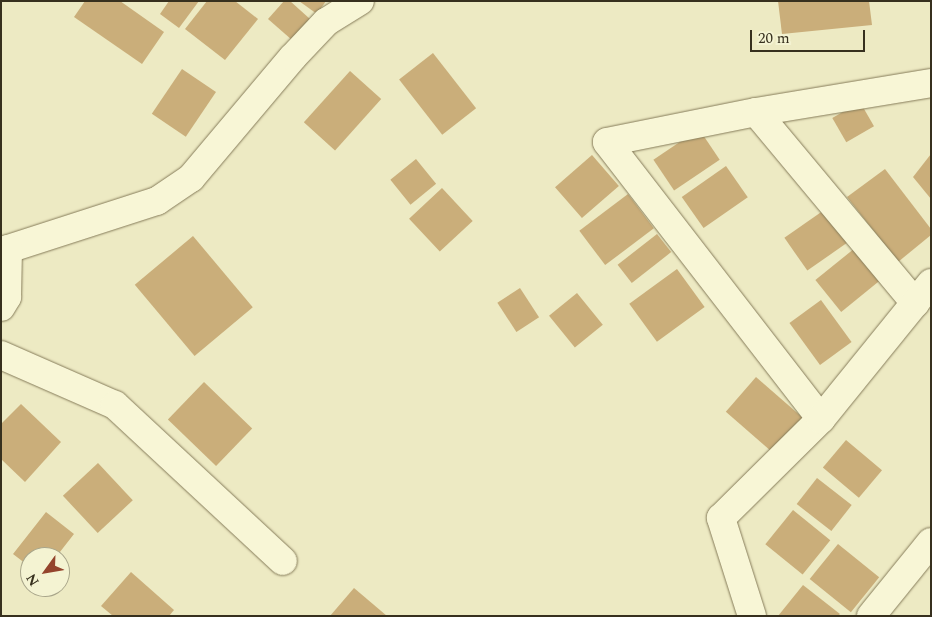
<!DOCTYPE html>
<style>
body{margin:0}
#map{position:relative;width:932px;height:617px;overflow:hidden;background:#edeac3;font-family:Spectral,serif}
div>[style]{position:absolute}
.building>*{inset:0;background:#caae7a;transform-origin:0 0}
.roads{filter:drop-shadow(0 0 1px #867c5a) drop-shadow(0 0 1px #867c5a)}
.minor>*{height:28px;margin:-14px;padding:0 14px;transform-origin:14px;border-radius:14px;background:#f8f6d6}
span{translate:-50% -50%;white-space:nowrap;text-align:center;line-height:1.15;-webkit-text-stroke:4.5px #f4f3d2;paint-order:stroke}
.frame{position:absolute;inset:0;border:2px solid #37301e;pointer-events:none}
.north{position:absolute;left:20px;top:547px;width:50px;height:50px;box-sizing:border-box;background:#f4f3d2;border:1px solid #a8a58a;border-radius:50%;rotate:238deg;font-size:14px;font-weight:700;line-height:20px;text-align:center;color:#37301e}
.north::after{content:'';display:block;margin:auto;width:18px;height:22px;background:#94442c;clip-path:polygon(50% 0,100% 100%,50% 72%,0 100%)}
.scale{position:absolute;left:750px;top:30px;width:115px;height:22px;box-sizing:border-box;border:2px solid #37301e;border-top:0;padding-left:6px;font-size:15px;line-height:18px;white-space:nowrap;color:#37301e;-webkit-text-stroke:4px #f4f3d2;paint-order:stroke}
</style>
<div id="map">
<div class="building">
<div style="clip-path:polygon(85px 1px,120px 1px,164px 32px,142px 64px,74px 17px)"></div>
<div style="clip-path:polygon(169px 1px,199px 1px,179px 28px,160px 14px)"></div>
<div style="clip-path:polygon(207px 1px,235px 1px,258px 19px,225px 60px,185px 29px)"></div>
<div style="clip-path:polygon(284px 1px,290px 1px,310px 19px,292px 40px,268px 19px)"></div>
<div style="clip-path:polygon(299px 1px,326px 1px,317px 14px)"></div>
<div style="clip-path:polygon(778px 1px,869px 1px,872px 25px,782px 34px)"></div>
<div style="left:433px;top:53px;width:70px;height:43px;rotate:52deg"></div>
<div style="left:182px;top:69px;width:41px;height:54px;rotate:34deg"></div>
<div style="left:350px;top:71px;width:42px;height:69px;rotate:42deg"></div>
<div style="left:860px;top:102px;width:28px;height:32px;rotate:60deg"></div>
<div style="left:699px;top:129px;width:37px;height:55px;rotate:56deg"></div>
<div style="clip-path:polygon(931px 154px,931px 199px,913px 177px)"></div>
<div style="left:592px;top:155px;width:41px;height:49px;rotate:49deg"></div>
<div style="left:416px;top:159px;width:32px;height:33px;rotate:51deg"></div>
<div style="left:726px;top:166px;width:38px;height:54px;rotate:55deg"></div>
<div style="clip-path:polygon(885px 169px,931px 229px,931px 235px,898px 262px,847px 197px)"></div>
<div style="left:442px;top:188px;width:45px;height:45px;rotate:47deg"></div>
<div style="left:628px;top:194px;width:43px;height:61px;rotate:53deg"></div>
<div style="left:827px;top:208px;width:40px;height:52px;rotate:55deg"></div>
<div style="left:657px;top:234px;width:23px;height:50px;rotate:52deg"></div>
<div style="left:193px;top:236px;width:93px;height:76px;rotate:50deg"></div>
<div style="left:855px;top:248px;width:41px;height:51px;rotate:51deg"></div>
<div style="left:677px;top:269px;width:47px;height:59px;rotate:54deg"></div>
<div style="left:520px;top:288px;width:35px;height:27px;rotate:57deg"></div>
<div style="left:577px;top:293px;width:41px;height:36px;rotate:51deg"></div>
<div style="left:821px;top:300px;width:52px;height:39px;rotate:54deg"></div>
<div style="left:756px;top:377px;width:62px;height:46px;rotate:41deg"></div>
<div style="left:204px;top:382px;width:67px;height:52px;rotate:44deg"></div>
<div style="clip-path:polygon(21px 404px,61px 442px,25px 482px,1px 459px,1px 424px)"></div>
<div style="left:846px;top:440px;width:47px;height:36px;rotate:40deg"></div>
<div style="left:98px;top:463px;width:51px;height:48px;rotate:47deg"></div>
<div style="left:817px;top:478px;width:44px;height:33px;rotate:38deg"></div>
<div style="left:793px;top:510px;width:48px;height:44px;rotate:39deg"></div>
<div style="clip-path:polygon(46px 512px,74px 534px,56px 557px,30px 557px,30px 567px,13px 554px)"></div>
<div style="left:838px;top:544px;width:53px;height:45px;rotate:39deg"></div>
<div style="clip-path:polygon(131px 572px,174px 610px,169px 616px,113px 616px,101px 606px)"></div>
<div style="clip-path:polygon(803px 585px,840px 614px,838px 616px,778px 616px)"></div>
<div style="clip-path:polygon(354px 588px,387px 616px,330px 616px)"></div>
</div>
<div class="roads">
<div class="minor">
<div style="left:756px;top:112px;width:249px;rotate:50.2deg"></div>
<div style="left:8px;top:249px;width:157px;rotate:-17.9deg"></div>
<div style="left:157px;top:201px;width:41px;rotate:-34.1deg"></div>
<div style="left:191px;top:178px;width:158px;rotate:-49.9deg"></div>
<div style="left:293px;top:57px;width:48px;rotate:-46.7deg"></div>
<div style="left:326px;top:22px;width:40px;rotate:-32deg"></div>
<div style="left:1px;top:307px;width:12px;rotate:-59deg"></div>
<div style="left:7px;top:297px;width:48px;rotate:-88.8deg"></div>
<div style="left:1px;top:355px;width:124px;rotate:23.7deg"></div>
<div style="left:115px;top:405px;width:229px;rotate:42.9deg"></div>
<div style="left:821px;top:419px;width:350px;rotate:-127.7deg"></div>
<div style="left:607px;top:142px;width:152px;rotate:-11.4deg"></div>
<div style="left:756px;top:112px;width:177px;rotate:-9.4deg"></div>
<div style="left:752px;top:616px;width:103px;rotate:-107.6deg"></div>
<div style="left:721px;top:518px;width:141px;rotate:-44.7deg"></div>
<div style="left:821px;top:419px;width:175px;rotate:-51deg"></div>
<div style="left:871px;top:616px;width:95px;rotate:-51deg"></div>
</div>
</div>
<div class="frame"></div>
<div class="north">N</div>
<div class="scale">20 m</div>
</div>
